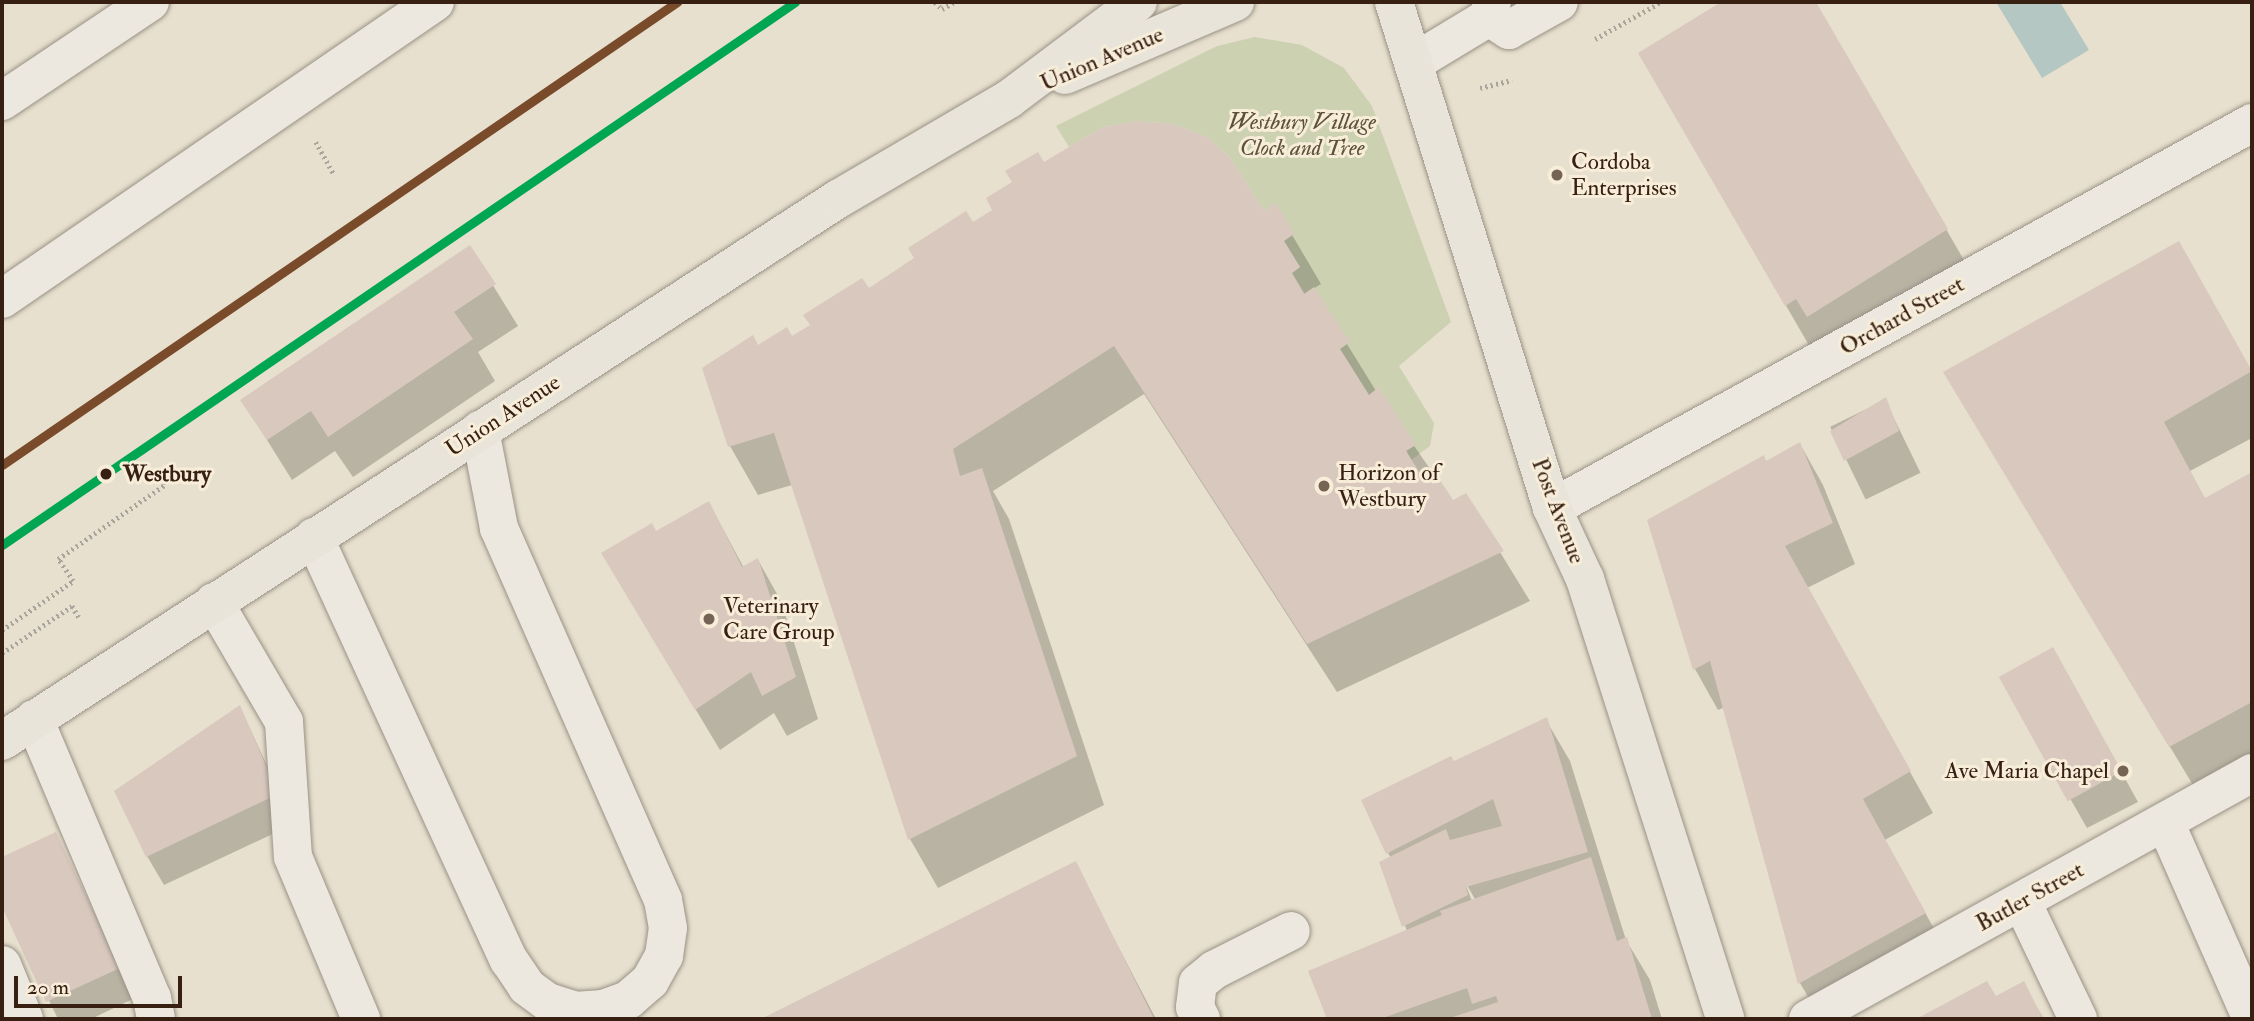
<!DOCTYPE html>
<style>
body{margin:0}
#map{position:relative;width:2254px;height:1021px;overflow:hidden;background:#e8e0ce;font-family:"IM FELL Double Pica",serif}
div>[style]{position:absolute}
.green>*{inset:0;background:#cbd1b1}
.water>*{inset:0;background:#b5c7c2}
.shadow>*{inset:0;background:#0003;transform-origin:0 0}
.building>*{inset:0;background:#d9c8be;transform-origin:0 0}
.path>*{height:4.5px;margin-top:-2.25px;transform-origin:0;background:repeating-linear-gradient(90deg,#aaa49d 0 2px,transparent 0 5.5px)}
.roads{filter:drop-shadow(0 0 2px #999286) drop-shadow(0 0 2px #999286)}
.minor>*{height:38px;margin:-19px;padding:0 19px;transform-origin:19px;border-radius:19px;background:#ece8df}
.major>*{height:38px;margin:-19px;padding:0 19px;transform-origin:19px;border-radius:19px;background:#e9e4da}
.rail>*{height:5px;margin-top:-2.5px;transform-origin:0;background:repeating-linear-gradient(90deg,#aaa49d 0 12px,transparent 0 24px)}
.rail-1>*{height:9px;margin:-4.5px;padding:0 4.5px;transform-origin:4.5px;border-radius:4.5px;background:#00a651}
.rail-2>*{height:9px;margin:-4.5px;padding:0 4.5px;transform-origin:4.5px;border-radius:4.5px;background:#7a4b2a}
.dots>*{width:19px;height:19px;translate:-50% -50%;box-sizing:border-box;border:4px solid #f7edd8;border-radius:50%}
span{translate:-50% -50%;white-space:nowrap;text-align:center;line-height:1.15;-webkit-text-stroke:6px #f7edd8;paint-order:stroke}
.street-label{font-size:23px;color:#372012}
.park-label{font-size:23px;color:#5c523a;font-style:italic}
.poi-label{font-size:23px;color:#372012}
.left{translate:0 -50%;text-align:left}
.right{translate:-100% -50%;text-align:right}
.stop-label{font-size:23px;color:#372012;font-weight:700}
.frame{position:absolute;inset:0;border:4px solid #372012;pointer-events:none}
.scale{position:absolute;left:14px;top:976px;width:168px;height:32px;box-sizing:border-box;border:4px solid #372012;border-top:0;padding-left:9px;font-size:21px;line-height:24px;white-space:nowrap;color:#372012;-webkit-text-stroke:5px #f7edd8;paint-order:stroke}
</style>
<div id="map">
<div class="green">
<div style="clip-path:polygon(1255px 37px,1302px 45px,1344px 68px,1372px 106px,1451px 322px,1399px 366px,1434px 423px,1430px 446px,1411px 460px,1379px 387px,1369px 395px,1292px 273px,1300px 267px,1284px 241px,1275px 204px,1264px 211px,1230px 158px,1207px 137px,1173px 124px,1137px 121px,1103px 127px,1069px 147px,1056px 126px,1217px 46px)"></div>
</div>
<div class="water">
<div style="clip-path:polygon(1996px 2px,2060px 2px,2089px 50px,2042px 78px)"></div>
</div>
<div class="shadow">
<div style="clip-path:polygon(1724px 2px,1814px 2px,1975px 279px,1814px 354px,1640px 53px)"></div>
<div style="clip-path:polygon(1043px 164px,1263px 213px,1275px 206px,1321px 284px,1313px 289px,1376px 391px,1453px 502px,1465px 495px,1530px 601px,1337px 692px,1144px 394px,993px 491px,1009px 519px,1104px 805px,938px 888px,910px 839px,792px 485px,758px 495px,730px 446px,758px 347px,792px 339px,995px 210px)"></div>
<div style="clip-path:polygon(2178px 243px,2252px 373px,2252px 438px,2190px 471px,2205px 499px,2252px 474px,2252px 766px,2199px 795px,1974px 421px)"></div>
<div style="clip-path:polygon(470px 248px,518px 326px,478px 352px,495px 381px,353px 477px,335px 451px,292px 480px,242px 400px)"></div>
<div style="left:1885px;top:400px;width:81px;height:61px;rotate:64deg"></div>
<div style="clip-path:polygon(1800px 444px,1823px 485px,1855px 564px,1807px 588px,1933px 813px,1885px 840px,1948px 954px,1821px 1019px,1800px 983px,1725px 707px,1718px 710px,1695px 669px,1649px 521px)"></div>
<div style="clip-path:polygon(709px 503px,744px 568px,758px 560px,781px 601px,818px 719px,787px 736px,774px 713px,720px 750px,627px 595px,656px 534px)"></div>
<div style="clip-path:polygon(2001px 678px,2070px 679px,2138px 802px,2087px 828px)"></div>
<div style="clip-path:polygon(240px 707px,294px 824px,164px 885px,147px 856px)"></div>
<div style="clip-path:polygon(evenodd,1546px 720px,1570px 761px,1626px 940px,1650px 980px,1662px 1019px,1329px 1019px,1310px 972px,1407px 931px,1382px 863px,1391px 858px,1388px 853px,1454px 764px,1546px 720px,1463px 878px,1476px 901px,1472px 901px,1463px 878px)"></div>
<div style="clip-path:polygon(56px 834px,135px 998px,91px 1019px,58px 1019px,2px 903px,2px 859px)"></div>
<div style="clip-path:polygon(1075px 864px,1156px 1019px,765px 1019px)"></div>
<div style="clip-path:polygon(1987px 983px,1995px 998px,2023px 984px,2044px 1019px,1920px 1019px)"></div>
</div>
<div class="building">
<div style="clip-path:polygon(1721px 2px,1816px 2px,1948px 229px,1807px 317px,1796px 299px,1785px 306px,1638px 53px)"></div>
<div style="clip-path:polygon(1137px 121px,1173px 124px,1207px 137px,1230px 158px,1264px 211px,1276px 203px,1294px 234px,1284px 241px,1300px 267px,1292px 273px,1304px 294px,1314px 287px,1350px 342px,1340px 349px,1369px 395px,1379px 387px,1416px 445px,1406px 451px,1423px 478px,1434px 471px,1453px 500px,1466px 493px,1504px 551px,1307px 644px,1114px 346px,953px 449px,960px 476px,982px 468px,1077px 756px,908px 840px,774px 433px,728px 447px,702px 368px,753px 335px,758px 345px,787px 327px,792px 336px,810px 325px,803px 315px,862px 278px,869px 288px,914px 258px,908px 248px,966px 211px,973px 222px,992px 210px,986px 198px,1012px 182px,1005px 171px,1038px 152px,1044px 162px,1103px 127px)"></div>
<div style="clip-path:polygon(2179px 241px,2252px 371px,2164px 422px,2205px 498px,2252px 472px,2252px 702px,2169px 747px,1943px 372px)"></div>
<div style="clip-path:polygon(470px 245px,496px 284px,454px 312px,473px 339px,328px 437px,311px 411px,267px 440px,240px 400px)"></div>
<div style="clip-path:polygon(1886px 397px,1899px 431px,1844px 461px,1830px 431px)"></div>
<div style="clip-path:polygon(1800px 442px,1833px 523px,1785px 546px,1911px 771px,1863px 799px,1926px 913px,1798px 984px,1710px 661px,1693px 670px,1647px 520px,1764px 455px,1766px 461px)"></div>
<div style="clip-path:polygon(709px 501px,742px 567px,758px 558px,796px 677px,762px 696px,751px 672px,695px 710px,601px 553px,652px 523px,656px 531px)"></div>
<div style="left:2053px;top:647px;width:142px;height:62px;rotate:61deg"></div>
<div style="clip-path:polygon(240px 705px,278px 794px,146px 857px,114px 791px)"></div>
<div style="clip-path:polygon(1547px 717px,1588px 852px,1466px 887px,1468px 895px,1402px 927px,1379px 862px,1446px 829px,1450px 840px,1502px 826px,1493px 799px,1386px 854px,1361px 800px,1451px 756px,1454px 761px)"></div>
<div style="clip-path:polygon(56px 832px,120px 968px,46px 1002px,2px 907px,2px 857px)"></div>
<div style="clip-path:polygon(1591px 857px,1617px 941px,1627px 937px,1652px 1019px,1447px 1019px,1498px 1002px,1496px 996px,1472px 1004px,1467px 988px,1380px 1019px,1327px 1019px,1308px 971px,1442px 915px,1440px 911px)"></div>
<div style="clip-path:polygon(1076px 861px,1154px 1019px,761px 1019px)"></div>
<div style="clip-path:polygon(1987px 981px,1996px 996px,2024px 981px,2043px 1019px,1916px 1019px)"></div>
</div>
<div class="path">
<div style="left:935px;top:2px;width:10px;rotate:45deg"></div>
<div style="left:942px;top:9px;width:14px;rotate:-30deg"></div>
<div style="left:1595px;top:39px;width:76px;rotate:-29.3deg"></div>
<div style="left:1480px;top:88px;width:33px;rotate:-14deg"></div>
<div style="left:316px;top:142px;width:38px;rotate:61deg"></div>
<div style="left:2px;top:630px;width:86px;rotate:-34.6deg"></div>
<div style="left:73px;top:581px;width:27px;rotate:-124deg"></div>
<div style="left:58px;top:559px;width:131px;rotate:-34.8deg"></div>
<div style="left:166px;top:484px;width:18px;rotate:-124deg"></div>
<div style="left:2px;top:653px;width:84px;rotate:-33.9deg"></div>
<div style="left:72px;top:606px;width:13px;rotate:58deg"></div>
</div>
<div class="roads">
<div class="minor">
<div style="left:1489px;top:17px;width:24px;rotate:33deg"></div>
<div style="left:1509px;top:30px;width:57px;rotate:-29.2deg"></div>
<div style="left:1413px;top:63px;width:89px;rotate:-31.2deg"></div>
<div style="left:1489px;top:17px;width:15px;rotate:-79deg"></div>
<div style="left:2px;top:101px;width:178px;rotate:-33.8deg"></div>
<div style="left:2px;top:299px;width:525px;rotate:-34.45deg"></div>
<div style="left:1552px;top:508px;width:799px;rotate:-28.81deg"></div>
<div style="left:314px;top:537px;width:466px;rotate:65.3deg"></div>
<div style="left:509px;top:960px;width:32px;rotate:56deg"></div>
<div style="left:527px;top:987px;width:26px;rotate:36deg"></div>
<div style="left:548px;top:1002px;width:28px;rotate:18deg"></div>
<div style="left:575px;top:1011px;width:28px;rotate:-4deg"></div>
<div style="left:603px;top:1009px;width:27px;rotate:-20deg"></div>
<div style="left:628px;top:1000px;width:29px;rotate:-41deg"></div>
<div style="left:650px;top:981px;width:29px;rotate:-61deg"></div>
<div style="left:664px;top:956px;width:28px;rotate:-82deg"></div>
<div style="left:668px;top:928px;width:28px;rotate:-100deg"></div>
<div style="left:663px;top:900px;width:407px;rotate:-113.8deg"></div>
<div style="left:499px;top:528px;width:100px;rotate:-101deg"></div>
<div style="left:214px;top:602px;width:139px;rotate:59.7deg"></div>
<div style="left:284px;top:722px;width:135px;rotate:86.2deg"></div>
<div style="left:293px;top:857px;width:176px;rotate:67.2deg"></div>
<div style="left:34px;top:719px;width:303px;rotate:67.1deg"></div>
<div style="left:152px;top:998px;width:21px;rotate:79deg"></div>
<div style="left:2165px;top:822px;width:215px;rotate:66.2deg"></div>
<div style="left:2022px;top:902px;width:130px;rotate:64.4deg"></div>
<div style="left:2px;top:965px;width:58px;rotate:67.8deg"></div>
<div style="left:1201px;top:1019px;width:13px;rotate:-117deg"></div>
<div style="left:1195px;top:1007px;width:24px;rotate:-83deg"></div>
<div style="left:1198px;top:983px;width:21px;rotate:-39deg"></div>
<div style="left:1214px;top:970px;width:86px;rotate:-26.9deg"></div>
<div style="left:1808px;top:1019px;width:508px;rotate:-28.99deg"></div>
</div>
<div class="major">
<div style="left:1394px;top:2px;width:530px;rotate:72.66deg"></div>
<div style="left:1552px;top:508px;width:78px;rotate:65.1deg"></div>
<div style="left:1585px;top:579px;width:462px;rotate:72.3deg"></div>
<div style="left:1065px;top:75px;width:185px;rotate:-23.2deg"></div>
<div style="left:2px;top:741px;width:996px;rotate:-32.96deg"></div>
<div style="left:838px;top:199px;width:198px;rotate:-30.3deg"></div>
<div style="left:1009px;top:99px;width:161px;rotate:-36.9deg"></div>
</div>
</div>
<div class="rail">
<div style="left:2px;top:465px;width:819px;rotate:-34.45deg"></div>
</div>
<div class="rail-1">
<div style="left:2px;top:545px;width:961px;rotate:-34.4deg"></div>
</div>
<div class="rail-2">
<div style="left:2px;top:465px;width:819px;rotate:-34.45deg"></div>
</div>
<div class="dots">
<div style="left:1557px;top:175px;background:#756354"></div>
<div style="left:106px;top:474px;background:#372012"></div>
<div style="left:1324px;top:486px;background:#756354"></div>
<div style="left:709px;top:619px;background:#756354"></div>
<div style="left:2123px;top:771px;background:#756354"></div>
</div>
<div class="street-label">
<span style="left:1102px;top:59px;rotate:-23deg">Union Avenue</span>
<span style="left:1902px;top:316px;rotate:-29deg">Orchard Street</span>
<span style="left:503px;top:416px;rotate:-33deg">Union Avenue</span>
<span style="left:1558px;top:511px;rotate:69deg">Post Avenue</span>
<span style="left:2030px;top:897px;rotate:-29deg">Butler Street</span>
</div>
<div class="park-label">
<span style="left:1302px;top:135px">Westbury Village<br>Clock and Tree</span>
</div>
<div class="poi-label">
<span class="left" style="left:1571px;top:175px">Cordoba<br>Enterprises</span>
<span class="left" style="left:1338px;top:486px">Horizon of<br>Westbury</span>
<span class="left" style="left:723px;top:619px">Veterinary<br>Care Group</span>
<span class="right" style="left:2109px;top:771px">Ave Maria Chapel</span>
</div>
<div class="stop-label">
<span class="left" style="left:123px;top:474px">Westbury</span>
</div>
<div class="frame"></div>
<div class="scale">20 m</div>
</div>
